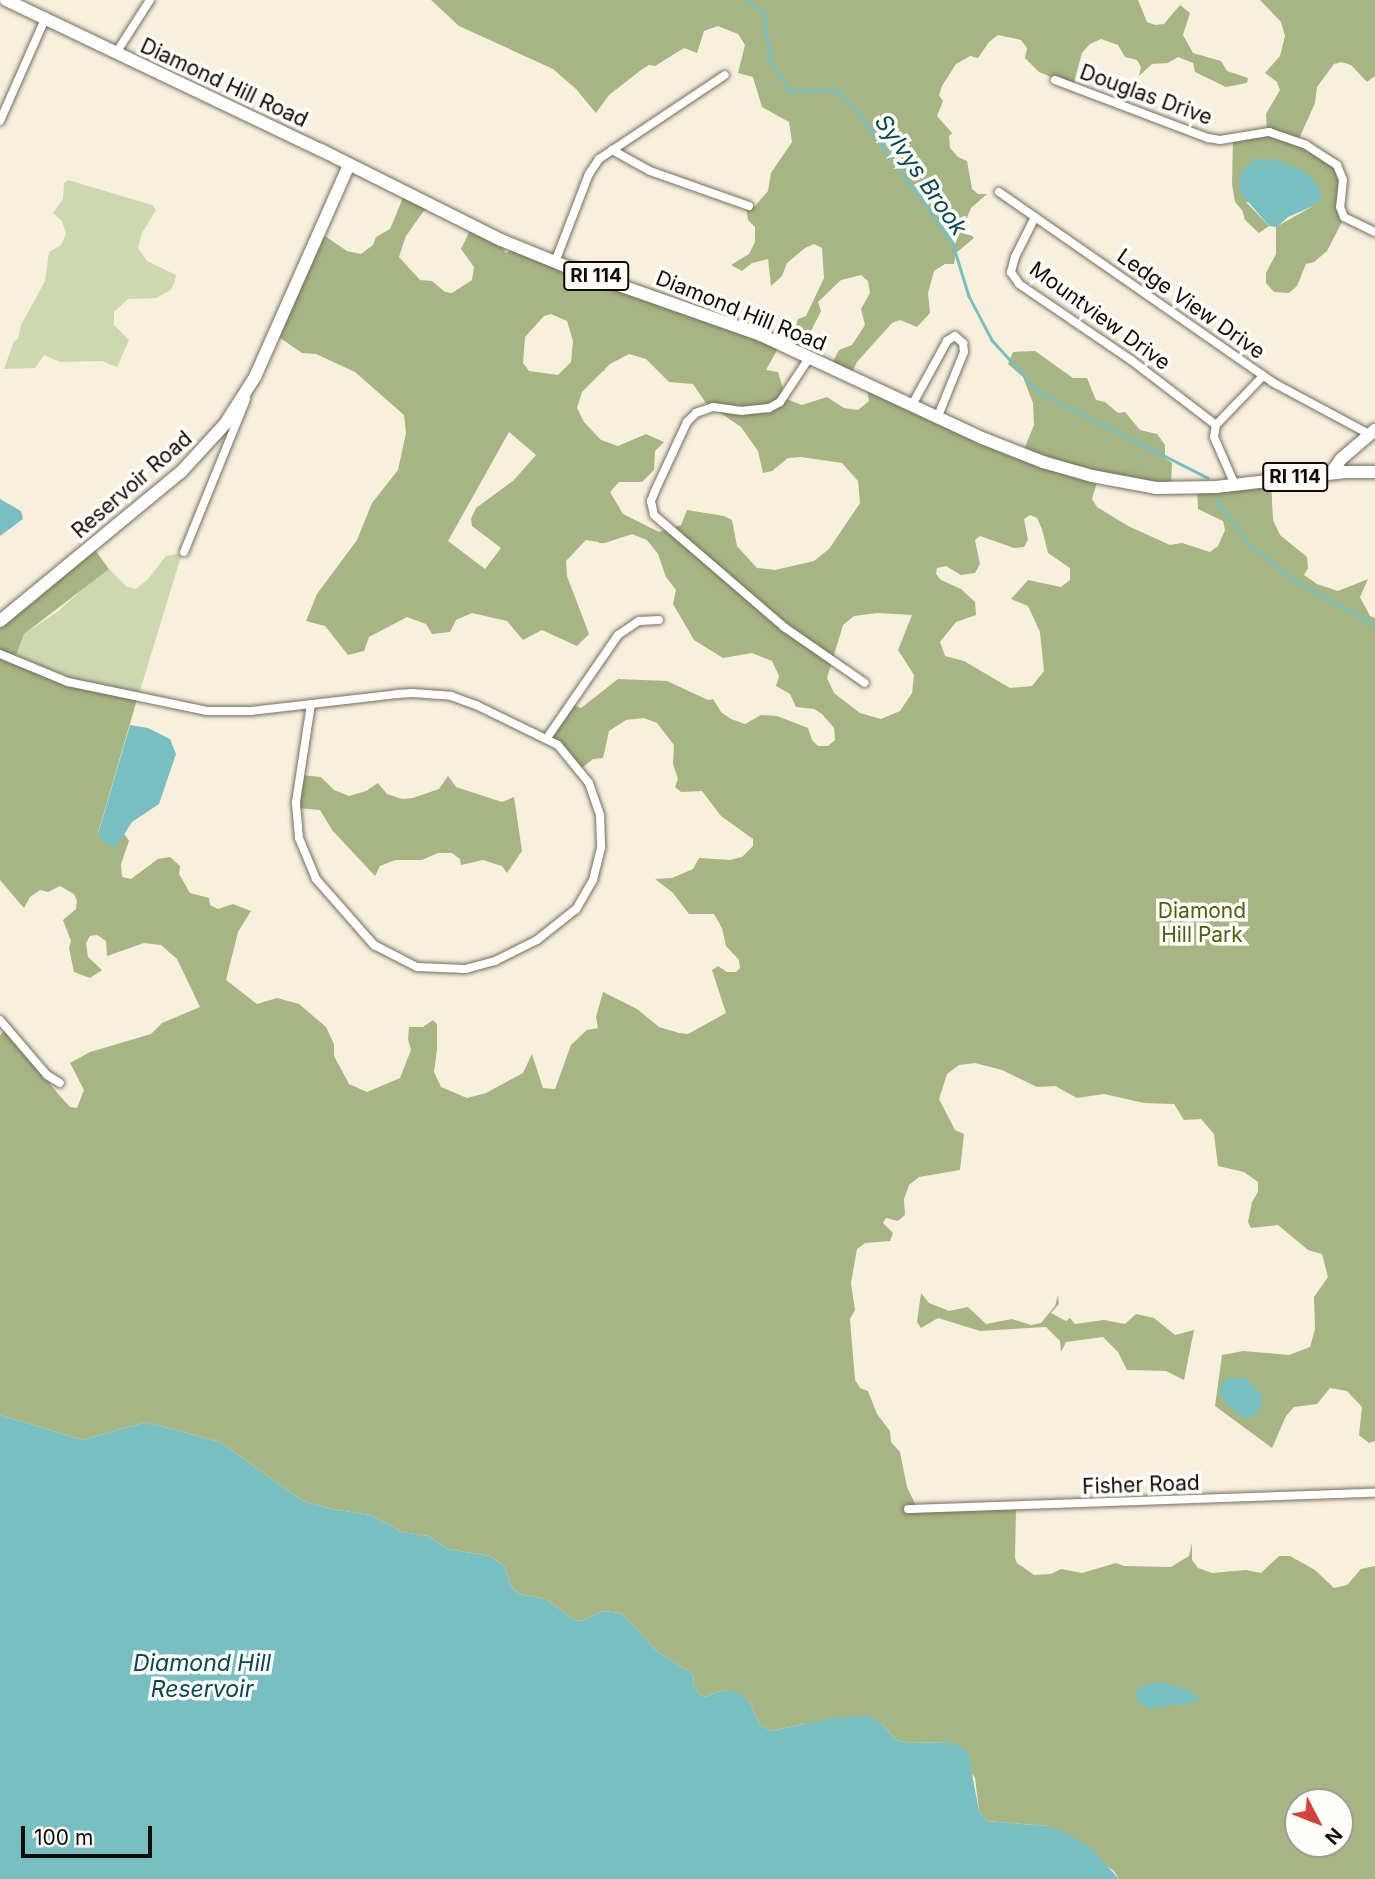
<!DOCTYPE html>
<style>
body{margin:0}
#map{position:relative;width:1375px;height:1879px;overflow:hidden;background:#f7f0dd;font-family:Inter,sans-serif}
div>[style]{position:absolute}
.green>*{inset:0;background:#cdd8b1}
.forest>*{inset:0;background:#a7b582}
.water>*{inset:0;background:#78bfc2}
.stream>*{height:2.5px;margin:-1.25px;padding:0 1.25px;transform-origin:1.25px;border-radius:1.25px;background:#78bfc2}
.roads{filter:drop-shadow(0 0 2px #746d5d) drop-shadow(0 0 2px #746d5d)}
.street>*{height:8px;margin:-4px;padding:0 4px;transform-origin:4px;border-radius:4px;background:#fff}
.secondary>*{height:12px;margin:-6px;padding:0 6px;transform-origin:6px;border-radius:6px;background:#fff}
.primary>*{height:12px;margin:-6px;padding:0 6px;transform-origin:6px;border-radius:6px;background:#fff}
span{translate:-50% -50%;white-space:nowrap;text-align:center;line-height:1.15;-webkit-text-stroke:7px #fffdfa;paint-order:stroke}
.shield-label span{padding:2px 5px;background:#fffdfa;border:2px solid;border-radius:5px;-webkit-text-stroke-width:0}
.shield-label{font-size:19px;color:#0f0c06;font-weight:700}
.street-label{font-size:21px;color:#0f0c06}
.park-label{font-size:21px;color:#4f5e0f}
.water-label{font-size:23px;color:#05494c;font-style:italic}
.north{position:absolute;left:1284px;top:1788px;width:70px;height:70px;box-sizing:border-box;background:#fffdfa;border:2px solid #9f9d98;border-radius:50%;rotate:132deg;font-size:19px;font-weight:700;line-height:28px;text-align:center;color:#0f0c06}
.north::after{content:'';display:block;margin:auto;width:24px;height:32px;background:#d1423c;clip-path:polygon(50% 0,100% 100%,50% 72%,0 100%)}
.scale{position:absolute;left:21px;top:1826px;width:131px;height:32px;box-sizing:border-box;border:4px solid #0f0c06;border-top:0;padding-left:9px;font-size:21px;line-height:24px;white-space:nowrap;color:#0f0c06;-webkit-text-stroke:5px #fffdfa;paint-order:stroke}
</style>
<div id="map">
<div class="green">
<div style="clip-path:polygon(68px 180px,152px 205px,156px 210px,142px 233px,138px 248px,147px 261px,176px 275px,175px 281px,171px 290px,156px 298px,128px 299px,114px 312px,114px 325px,129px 340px,117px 367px,102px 361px,60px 362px,44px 355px,35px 368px,4px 369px,14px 341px,18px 339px,21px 325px,45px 281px,49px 252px,61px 245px,66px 234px,62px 221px,53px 213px,63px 199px,64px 183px)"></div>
<div style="clip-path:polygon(182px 553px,139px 694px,87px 687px,16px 657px,24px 634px,57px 612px,99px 575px,109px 569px,127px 587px,136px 589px,148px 579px,166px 556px)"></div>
</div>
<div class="forest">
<div style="clip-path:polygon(431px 0,1138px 0,1147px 22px,1155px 25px,1164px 24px,1180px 5px,1190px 13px,1183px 35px,1193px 53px,1221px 61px,1227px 71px,1248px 78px,1247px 83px,1226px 87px,1195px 72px,1193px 63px,1178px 57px,1168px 63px,1152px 64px,1139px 76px,1141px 67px,1137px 60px,1125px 57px,1118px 45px,1101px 39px,1090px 44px,1082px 53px,1073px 86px,1039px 72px,1025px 58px,1027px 48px,1021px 40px,998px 35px,989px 42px,978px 58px,970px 56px,956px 64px,942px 86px,939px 95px,943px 101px,937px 116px,952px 133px,949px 136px,950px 148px,958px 157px,967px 161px,972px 189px,978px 194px,987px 194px,971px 208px,966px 220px,967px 229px,974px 238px,956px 253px,954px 264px,945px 264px,934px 271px,928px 293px,930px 313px,917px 327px,900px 320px,892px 323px,857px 362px,850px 376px,832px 363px,839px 350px,852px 345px,865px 325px,861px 309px,870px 293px,868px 281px,861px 275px,841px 280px,818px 302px,821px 311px,801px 351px,791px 343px,798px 319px,806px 316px,824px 278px,822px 248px,814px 244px,805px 248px,787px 263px,782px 276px,771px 286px,768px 259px,752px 263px,742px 271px,731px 265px,749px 254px,755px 242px,755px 227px,748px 220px,746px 206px,755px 206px,768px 191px,771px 173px,792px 142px,789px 122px,762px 107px,753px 77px,738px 73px,745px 45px,738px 34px,718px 26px,704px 31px,697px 53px,684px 48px,655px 66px,649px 65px,641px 70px,609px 95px,596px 113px,576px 89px,553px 69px,459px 26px)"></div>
<div style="clip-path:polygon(1260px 0,1375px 0,1375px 76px,1367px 82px,1351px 65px,1341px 62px,1334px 64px,1317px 87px,1315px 103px,1298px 141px,1339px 167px,1343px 220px,1327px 251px,1314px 262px,1306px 264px,1297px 286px,1289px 293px,1274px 292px,1266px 283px,1266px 273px,1276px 254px,1276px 227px,1313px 206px,1246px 202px,1269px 226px,1259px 233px,1245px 220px,1242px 210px,1235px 202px,1232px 184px,1233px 138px,1267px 132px,1266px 114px,1280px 90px,1277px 82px,1265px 73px,1280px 56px,1285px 36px,1281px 22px)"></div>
<div style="clip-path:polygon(evenodd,405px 193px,428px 205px,406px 236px,399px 257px,420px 280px,432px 281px,445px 292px,452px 293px,472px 280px,474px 267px,461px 249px,472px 226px,494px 236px,506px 253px,517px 247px,572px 269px,576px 279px,586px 274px,780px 345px,766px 370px,778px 372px,786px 399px,802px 405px,827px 397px,844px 408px,858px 410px,869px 401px,866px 384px,1023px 452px,1034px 425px,1033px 403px,1023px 377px,1008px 364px,1013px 352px,1035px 351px,1073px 378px,1087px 378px,1096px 400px,1105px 402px,1118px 413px,1125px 412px,1140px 430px,1157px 434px,1165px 445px,1165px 458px,1172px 463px,1171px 486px,1098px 479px,1092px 499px,1097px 507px,1128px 526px,1170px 545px,1182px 543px,1210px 552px,1218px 546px,1225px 530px,1223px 521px,1198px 509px,1197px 487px,1271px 480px,1273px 520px,1280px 535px,1307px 557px,1308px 568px,1304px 575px,1317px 584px,1338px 591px,1368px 579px,1360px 597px,1370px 616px,1375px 618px,1375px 1441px,1369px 1443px,1359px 1435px,1362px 1407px,1347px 1391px,1330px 1388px,1317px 1404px,1294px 1407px,1286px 1416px,1272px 1448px,1215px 1406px,1222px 1355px,1243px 1351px,1289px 1355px,1310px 1347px,1315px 1329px,1314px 1297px,1328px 1277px,1322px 1254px,1308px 1250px,1278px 1225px,1251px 1228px,1248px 1222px,1252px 1202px,1258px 1192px,1258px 1182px,1244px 1172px,1218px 1166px,1214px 1134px,1201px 1119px,1184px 1120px,1174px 1104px,1144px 1103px,1104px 1094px,1077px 1098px,1055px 1086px,1037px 1087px,1002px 1070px,975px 1063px,959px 1065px,947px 1074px,939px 1099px,955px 1130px,964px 1134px,960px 1170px,919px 1177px,909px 1185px,904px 1199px,905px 1215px,898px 1221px,886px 1218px,883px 1223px,893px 1233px,890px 1241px,865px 1243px,857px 1249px,851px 1283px,855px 1310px,850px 1319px,855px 1380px,860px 1388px,868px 1391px,877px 1414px,890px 1431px,891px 1442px,900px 1452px,907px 1487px,918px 1510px,1016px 1509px,1015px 1558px,1017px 1563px,1034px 1575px,1051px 1574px,1061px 1569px,1082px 1573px,1116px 1563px,1124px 1566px,1171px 1567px,1189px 1556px,1192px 1543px,1192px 1560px,1198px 1568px,1212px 1573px,1246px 1570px,1261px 1573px,1279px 1556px,1290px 1556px,1315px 1570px,1334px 1588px,1347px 1585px,1361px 1569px,1375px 1566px,1375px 1879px,1119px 1879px,1114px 1871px,1048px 1826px,987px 1821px,979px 1811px,975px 1778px,950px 1742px,908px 1743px,896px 1740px,881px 1723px,804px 1724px,771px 1731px,760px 1725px,750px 1702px,723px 1690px,705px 1697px,699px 1694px,693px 1684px,694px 1675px,657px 1651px,621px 1613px,603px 1611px,582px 1621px,574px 1620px,546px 1599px,519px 1594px,511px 1586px,504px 1566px,490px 1556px,448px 1549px,428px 1536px,402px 1532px,371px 1515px,332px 1509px,303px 1501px,220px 1442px,146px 1422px,83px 1440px,0 1415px,0 1035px,5px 1030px,60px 1096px,70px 1107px,77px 1108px,84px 1090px,70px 1063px,90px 1052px,151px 1034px,162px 1023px,200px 1007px,177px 959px,161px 945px,144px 943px,107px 956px,106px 941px,97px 935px,90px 936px,86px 943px,88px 957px,102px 970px,90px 978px,74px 972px,69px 948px,71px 941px,63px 920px,76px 909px,77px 901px,74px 894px,60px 886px,48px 892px,40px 890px,30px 897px,24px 908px,0 880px,0 619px,92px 546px,109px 569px,24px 634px,16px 656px,68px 682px,138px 696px,98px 833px,116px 846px,123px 832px,129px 841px,121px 864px,122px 877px,131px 879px,158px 859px,170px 857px,180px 866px,179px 874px,190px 893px,209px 898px,210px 905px,218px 909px,233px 904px,251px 911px,238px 932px,226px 980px,257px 1004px,277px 998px,299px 1004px,326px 1027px,334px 1044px,334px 1056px,349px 1084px,367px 1092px,400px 1078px,411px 1050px,408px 1039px,409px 1027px,423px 1027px,433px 1020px,437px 1024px,437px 1049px,434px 1072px,441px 1087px,467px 1098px,486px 1093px,523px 1073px,532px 1054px,543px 1088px,555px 1089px,571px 1045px,587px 1030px,598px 1028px,596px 1017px,603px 992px,637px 1009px,659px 1027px,679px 1033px,688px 1034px,726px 1013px,712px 970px,718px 966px,727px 972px,736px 972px,740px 968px,739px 960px,726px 946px,722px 928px,714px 914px,689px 914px,673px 893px,655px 879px,672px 878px,693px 869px,699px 858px,730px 860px,742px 857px,753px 846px,753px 839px,721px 816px,702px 791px,681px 792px,675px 787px,678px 779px,673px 764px,674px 745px,657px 723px,644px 718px,626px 720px,609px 731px,603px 758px,593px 759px,581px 769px,546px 736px,568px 703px,581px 708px,618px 679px,667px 681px,708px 700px,713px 699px,721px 712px,731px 719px,745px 724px,761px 715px,777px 716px,808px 728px,812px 740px,818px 746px,828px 746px,835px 740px,834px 728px,822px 714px,814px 709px,796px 707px,790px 694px,776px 686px,779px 676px,772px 661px,752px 653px,723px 658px,694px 640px,673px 604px,676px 590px,666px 577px,658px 554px,647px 540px,632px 534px,605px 543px,586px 540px,566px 561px,567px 576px,589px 634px,577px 646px,542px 630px,523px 640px,507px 621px,472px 613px,456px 620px,450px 632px,432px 634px,426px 624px,407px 617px,369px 637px,364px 651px,348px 655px,325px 626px,306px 621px,317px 594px,357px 540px,372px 503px,398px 470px,406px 433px,404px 415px,355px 372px,316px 354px,302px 353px,273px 333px,319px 232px,347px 251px,361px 254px,373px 245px,376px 237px,390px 229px,405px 193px,551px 314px,567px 321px,573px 341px,571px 362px,558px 375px,529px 371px,523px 363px,525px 337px,544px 316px,551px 314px,405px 193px,629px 354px,646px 359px,669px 382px,693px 384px,706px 403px,741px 427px,758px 451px,763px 473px,772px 471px,788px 458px,801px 457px,842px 463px,858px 481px,860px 503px,829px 549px,814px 561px,775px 570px,757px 568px,737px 546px,732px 520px,724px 516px,687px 510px,681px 525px,659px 532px,623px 514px,610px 492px,619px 482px,642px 482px,654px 470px,655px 451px,664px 442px,646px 434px,618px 446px,601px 440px,584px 422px,577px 408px,582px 392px,610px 364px,629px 354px,405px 193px,509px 432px,536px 455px,514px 480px,476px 508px,471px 519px,472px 526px,501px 548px,485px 569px,448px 541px,509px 432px,405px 193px,1030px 515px,1037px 518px,1042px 529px,1048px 553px,1070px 568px,1070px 580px,1061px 587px,1028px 580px,1011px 599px,1028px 606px,1040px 632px,1044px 671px,1032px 686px,1010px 688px,964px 661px,945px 656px,940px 642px,956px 622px,976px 615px,975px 602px,961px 589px,941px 580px,936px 574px,937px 568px,946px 566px,961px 575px,975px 573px,980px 564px,975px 540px,980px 536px,1014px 548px,1024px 547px,1028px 540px,1024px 519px,1030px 515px,405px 193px,877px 613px,912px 615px,898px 650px,914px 675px,912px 693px,900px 711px,881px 719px,860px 713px,834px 693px,827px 678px,843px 625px,854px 616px,877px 613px,405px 193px,1298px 1802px,1340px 1802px,1340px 1844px,1298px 1844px,1298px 1802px)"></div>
<div style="clip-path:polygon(300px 775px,321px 777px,334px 790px,349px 796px,366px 791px,378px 783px,387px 794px,402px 799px,413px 798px,439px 789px,448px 776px,456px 787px,502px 802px,514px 797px,522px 851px,507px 873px,502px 866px,483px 860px,461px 865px,460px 859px,452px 853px,438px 853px,422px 860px,395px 860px,380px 866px,375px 876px,332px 830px,320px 810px,297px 808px)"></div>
<div style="clip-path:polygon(921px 1293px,929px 1303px,949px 1311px,968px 1307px,986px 1324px,1012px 1319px,1031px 1325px,1041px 1323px,1055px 1306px,1058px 1295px,1059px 1304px,1051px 1313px,1066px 1321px,1070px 1318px,1075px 1324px,1104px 1320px,1125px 1324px,1136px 1314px,1154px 1318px,1175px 1335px,1194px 1330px,1184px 1380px,1166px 1371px,1127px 1370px,1118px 1352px,1103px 1337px,1066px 1342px,1061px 1352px,1060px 1341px,1046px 1327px,980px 1331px,938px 1318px,921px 1328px,917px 1322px)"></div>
</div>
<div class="water">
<div style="clip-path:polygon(1255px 159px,1273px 159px,1304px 171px,1319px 186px,1321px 198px,1313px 206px,1288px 217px,1277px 227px,1269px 226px,1239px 191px,1241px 173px)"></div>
<div style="clip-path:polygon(0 499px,21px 511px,23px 519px,0 536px)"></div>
<div style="clip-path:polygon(130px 725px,148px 728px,170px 739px,176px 754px,159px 804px,132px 822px,116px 847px,104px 842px,98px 834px)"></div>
<div style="clip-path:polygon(1228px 1378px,1246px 1378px,1262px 1396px,1261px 1408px,1250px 1418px,1241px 1417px,1221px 1398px,1220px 1385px)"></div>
<div style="clip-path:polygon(0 1415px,83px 1440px,146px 1422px,220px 1442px,303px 1501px,332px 1509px,371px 1515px,402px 1532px,428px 1536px,448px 1549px,490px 1556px,504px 1566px,511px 1586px,519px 1594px,546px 1599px,574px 1620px,582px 1621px,603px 1611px,621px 1613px,657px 1651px,694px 1675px,693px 1684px,699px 1694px,705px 1697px,723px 1690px,739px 1693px,750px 1702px,760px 1725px,771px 1731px,838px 1717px,870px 1716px,881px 1723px,896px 1740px,908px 1743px,950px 1742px,960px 1746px,968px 1752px,979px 1811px,987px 1821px,1048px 1826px,1069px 1834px,1090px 1847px,1119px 1879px,0 1879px)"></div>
<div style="clip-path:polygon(1162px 1682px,1190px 1690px,1200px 1701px,1149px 1709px,1139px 1703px,1135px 1692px,1143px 1685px)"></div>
</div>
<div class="stream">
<div style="left:748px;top:0;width:19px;rotate:39deg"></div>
<div style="left:763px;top:12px;width:51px;rotate:80.9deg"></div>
<div style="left:771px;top:62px;width:35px;rotate:57deg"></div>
<div style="left:790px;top:91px;width:46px;rotate:-1.2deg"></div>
<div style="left:836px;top:90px;width:28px;rotate:45deg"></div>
<div style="left:856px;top:110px;width:162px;rotate:53.8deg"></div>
<div style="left:952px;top:241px;width:58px;rotate:72.8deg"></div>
<div style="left:969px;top:296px;width:50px;rotate:62.4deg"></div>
<div style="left:992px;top:340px;width:72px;rotate:47.8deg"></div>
<div style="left:1040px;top:393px;width:188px;rotate:26.8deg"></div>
<div style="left:1215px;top:498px;width:59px;rotate:53.3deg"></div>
<div style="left:1250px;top:545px;width:56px;rotate:38.5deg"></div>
<div style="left:1294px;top:580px;width:93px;rotate:29.1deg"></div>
</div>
<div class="roads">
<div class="street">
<div style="left:116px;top:53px;width:63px;rotate:-57.3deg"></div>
<div style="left:1055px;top:80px;width:164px;rotate:20.8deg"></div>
<div style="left:1208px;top:138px;width:12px;rotate:9deg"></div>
<div style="left:1220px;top:140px;width:50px;rotate:-9.3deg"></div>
<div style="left:1269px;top:132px;width:39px;rotate:19deg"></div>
<div style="left:1306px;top:145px;width:37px;rotate:33deg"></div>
<div style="left:1337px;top:165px;width:16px;rotate:68deg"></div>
<div style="left:1343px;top:180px;width:27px;rotate:96deg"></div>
<div style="left:1340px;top:207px;width:11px;rotate:68deg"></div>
<div style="left:1344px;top:217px;width:34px;rotate:26deg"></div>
<div style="left:0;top:121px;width:111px;rotate:-66.2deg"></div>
<div style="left:612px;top:150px;width:43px;rotate:28.9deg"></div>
<div style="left:650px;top:171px;width:105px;rotate:19.5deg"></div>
<div style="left:999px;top:192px;width:333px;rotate:34.8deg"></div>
<div style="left:1272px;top:382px;width:110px;rotate:28.2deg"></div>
<div style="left:1035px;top:217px;width:45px;rotate:116.6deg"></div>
<div style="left:1015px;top:257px;width:16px;rotate:105deg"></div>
<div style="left:1011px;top:272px;width:14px;rotate:56deg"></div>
<div style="left:1019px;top:284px;width:135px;rotate:34.2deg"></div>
<div style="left:1131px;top:360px;width:107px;rotate:37.4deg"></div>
<div style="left:555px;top:262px;width:94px;rotate:-68.9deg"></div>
<div style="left:589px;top:174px;width:18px;rotate:-56deg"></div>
<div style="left:599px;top:159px;width:151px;rotate:-33.7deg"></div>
<div style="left:809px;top:358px;width:53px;rotate:123.4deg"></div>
<div style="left:780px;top:402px;width:13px;rotate:151deg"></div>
<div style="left:769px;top:408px;width:27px;rotate:174deg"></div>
<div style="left:742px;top:411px;width:29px;rotate:-172deg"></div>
<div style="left:713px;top:407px;width:18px;rotate:161deg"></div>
<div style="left:696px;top:413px;width:13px;rotate:135deg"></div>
<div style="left:687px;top:422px;width:76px;rotate:114.9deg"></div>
<div style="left:655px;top:491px;width:11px;rotate:112deg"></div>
<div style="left:651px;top:501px;width:14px;rotate:78deg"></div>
<div style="left:654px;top:515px;width:172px;rotate:40.7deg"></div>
<div style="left:784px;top:627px;width:98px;rotate:34.7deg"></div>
<div style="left:912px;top:405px;width:73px;rotate:-61.3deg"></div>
<div style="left:947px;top:341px;width:9px;rotate:-32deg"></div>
<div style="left:955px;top:336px;width:11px;rotate:41deg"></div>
<div style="left:963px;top:343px;width:9px;rotate:84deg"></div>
<div style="left:964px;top:352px;width:69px;rotate:112.1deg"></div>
<div style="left:1235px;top:485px;width:52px;rotate:-113.6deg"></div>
<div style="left:1214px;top:437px;width:12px;rotate:-81deg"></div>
<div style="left:1216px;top:425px;width:68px;rotate:-46.2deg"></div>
<div style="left:184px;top:552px;width:165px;rotate:-67.9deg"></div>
<div style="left:0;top:654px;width:74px;rotate:22.4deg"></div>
<div style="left:68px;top:682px;width:142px;rotate:11.8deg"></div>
<div style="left:207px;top:711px;width:44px"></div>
<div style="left:251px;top:711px;width:147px;rotate:-6.6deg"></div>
<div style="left:397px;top:694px;width:15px;rotate:-4deg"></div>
<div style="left:412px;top:693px;width:39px;rotate:4deg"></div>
<div style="left:451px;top:696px;width:27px;rotate:20deg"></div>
<div style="left:476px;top:705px;width:91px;rotate:26deg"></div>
<div style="left:558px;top:745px;width:49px;rotate:50.8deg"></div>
<div style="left:589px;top:783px;width:34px;rotate:71deg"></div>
<div style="left:600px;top:815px;width:33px;rotate:88deg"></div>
<div style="left:601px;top:848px;width:33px;rotate:104deg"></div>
<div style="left:593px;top:880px;width:34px;rotate:120deg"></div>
<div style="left:576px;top:909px;width:50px;rotate:141.5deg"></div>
<div style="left:537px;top:940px;width:47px;rotate:153.4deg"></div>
<div style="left:495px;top:961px;width:31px;rotate:165deg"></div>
<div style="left:465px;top:969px;width:48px;rotate:-177.6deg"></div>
<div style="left:417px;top:967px;width:48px;rotate:-152.9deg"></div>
<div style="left:374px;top:945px;width:88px;rotate:-131.3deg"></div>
<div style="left:316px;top:879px;width:44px;rotate:-112.5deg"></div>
<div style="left:299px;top:838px;width:36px;rotate:-95deg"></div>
<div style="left:296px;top:802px;width:99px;rotate:-81.3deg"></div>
<div style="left:547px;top:738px;width:125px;rotate:-55.4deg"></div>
<div style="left:618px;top:635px;width:25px;rotate:-34deg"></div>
<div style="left:639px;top:621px;width:20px;rotate:-3deg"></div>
<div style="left:0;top:1020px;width:72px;rotate:49.5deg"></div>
<div style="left:47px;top:1075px;width:15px;rotate:32deg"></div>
<div style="left:908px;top:1509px;width:467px;rotate:-2deg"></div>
</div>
<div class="secondary">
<div style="left:1331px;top:473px;width:17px;rotate:-54deg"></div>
<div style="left:1341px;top:459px;width:45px;rotate:-40.5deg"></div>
<div style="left:0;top:621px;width:234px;rotate:-39.5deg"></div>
<div style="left:181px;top:472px;width:65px;rotate:-47.5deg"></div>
<div style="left:225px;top:424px;width:56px;rotate:-57.4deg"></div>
<div style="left:255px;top:377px;width:232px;rotate:-66.1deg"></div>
</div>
<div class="primary">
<div style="left:6px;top:0;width:349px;rotate:25.5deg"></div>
<div style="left:321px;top:150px;width:201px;rotate:26.6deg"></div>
<div style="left:501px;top:240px;width:69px;rotate:22.1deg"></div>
<div style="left:565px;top:266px;width:208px;rotate:19.4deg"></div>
<div style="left:761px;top:335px;width:244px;rotate:25deg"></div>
<div style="left:982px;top:438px;width:66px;rotate:21.5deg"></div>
<div style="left:1043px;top:462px;width:51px;rotate:15.9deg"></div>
<div style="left:1092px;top:476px;width:65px;rotate:10.6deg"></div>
<div style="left:1156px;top:488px;width:60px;rotate:-1deg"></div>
<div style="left:1216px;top:487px;width:130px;rotate:-6.6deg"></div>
<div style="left:1345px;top:472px;width:30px"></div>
</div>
</div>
<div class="shield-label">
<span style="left:596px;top:276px">RI 114</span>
<span style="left:1295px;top:477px">RI 114</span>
</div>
<div class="street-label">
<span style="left:224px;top:83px;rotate:25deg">Diamond Hill Road</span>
<span style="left:1146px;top:95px;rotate:20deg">Douglas Drive</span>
<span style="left:1191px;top:304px;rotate:35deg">Ledge View Drive</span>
<span style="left:741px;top:311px;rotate:22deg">Diamond Hill Road</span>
<span style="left:1100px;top:316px;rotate:36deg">Mountview Drive</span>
<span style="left:132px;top:485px;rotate:-41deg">Reservoir Road</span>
<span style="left:1141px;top:1485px;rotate:-2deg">Fisher Road</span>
</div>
<div class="park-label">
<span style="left:1202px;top:923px">Diamond<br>Hill Park</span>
</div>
<div class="water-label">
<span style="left:921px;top:175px;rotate:55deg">Sylvys Brook</span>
<span style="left:202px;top:1676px">Diamond Hill<br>Reservoir</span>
</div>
<div class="north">N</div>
<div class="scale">100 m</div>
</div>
